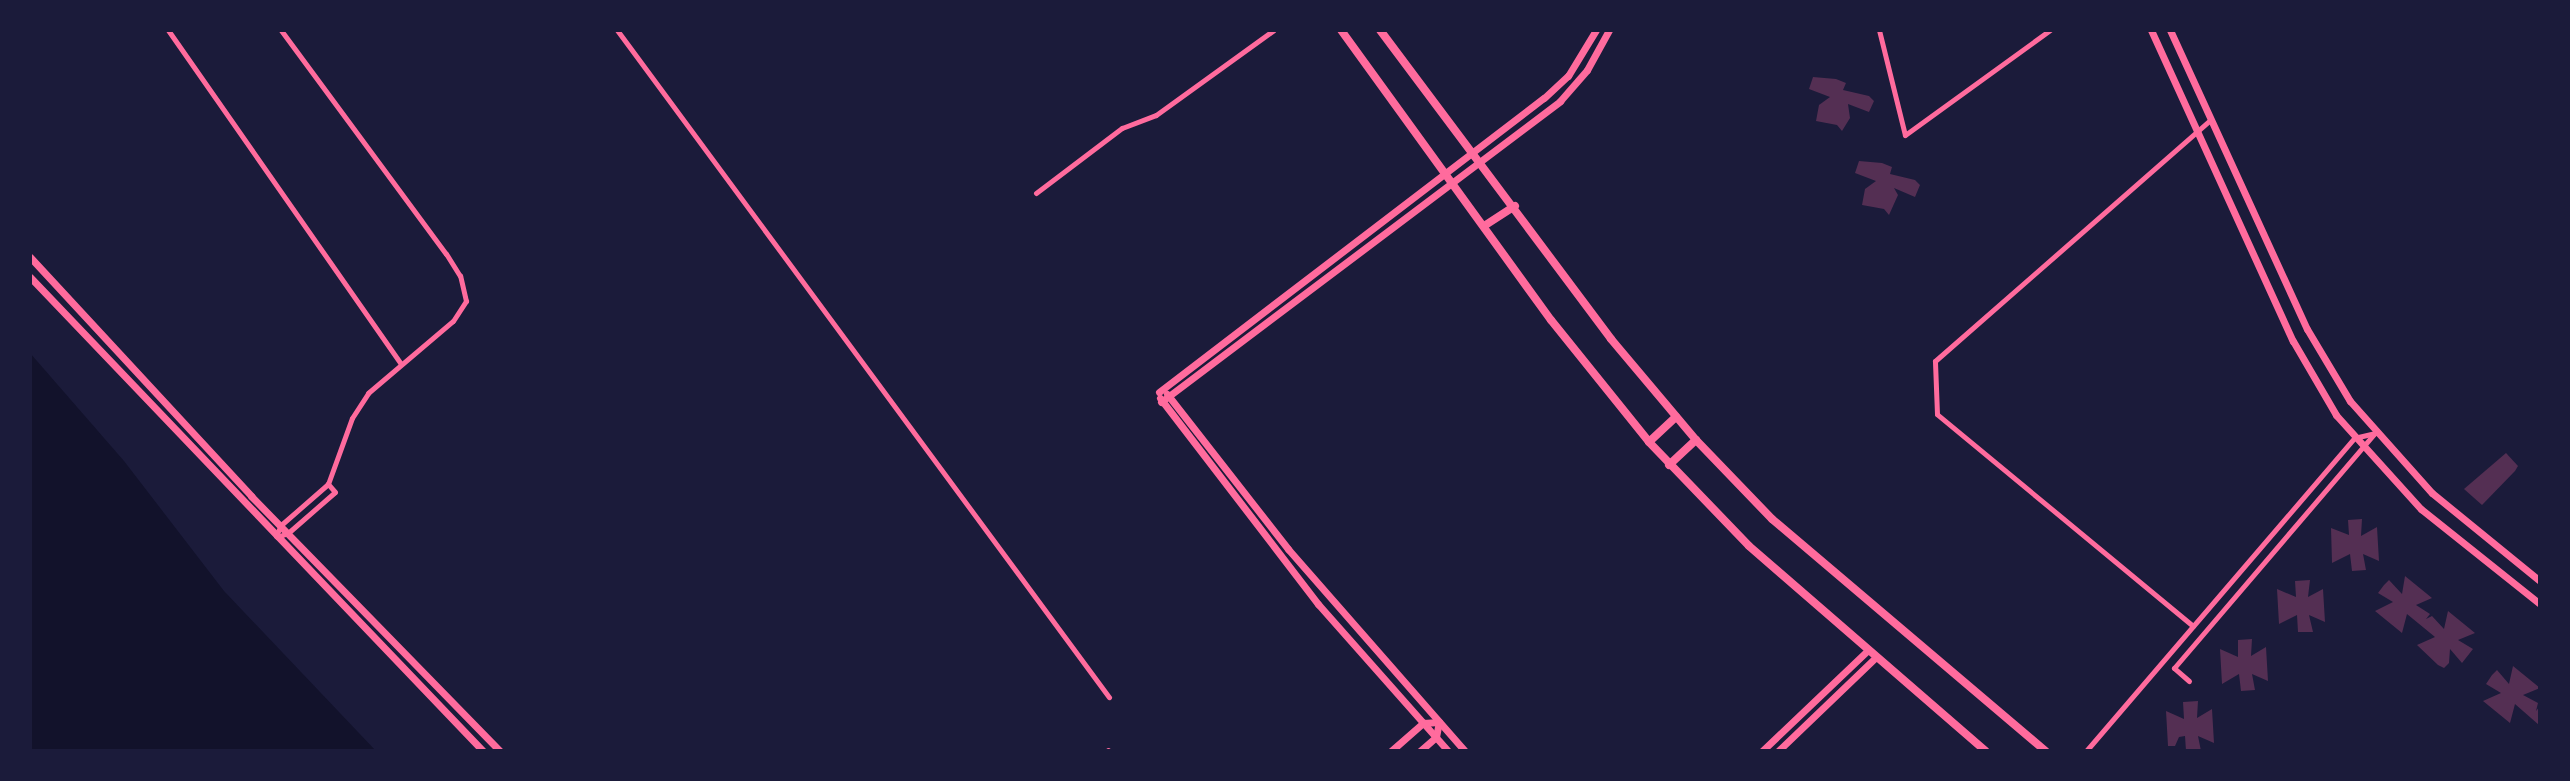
<!DOCTYPE html>
<style>
body{margin:0}
#map{position:relative;width:2570px;height:781px;overflow:hidden;background:#1b1b3a;font-family:"Titillium Web",sans-serif}
div>[style]{position:absolute}
.water>*{inset:0;background:#12122b}
.building>*{inset:0;background:#542f53}
.minor>*{height:5px;margin:-2.5px;padding:0 2.5px;transform-origin:2.5px;border-radius:2.5px;background:#ff6b9d}
.secondary>*{height:7px;margin:-3.5px;padding:0 3.5px;transform-origin:3.5px;border-radius:3.5px;background:#ff6b9d}
.primary>*{height:8px;margin:-4px;padding:0 4px;transform-origin:4px;border-radius:4px;background:#ff6b9d}
span{translate:-50% -50%;white-space:nowrap;text-align:center;line-height:1.15;-webkit-text-stroke:8px #1b1b3a;paint-order:stroke}
.frame{position:absolute;inset:0;border:32px solid #1b1b3a;pointer-events:none}
</style>
<div id="map">
<div class="water">
<div style="clip-path:polygon(30px 353px,124px 461px,224px 591px,376px 751px,30px 751px)"></div>
</div>
<div class="building">
<div style="clip-path:polygon(1813px 77px,1836px 79px,1846px 83px,1843px 90px,1869px 96px,1874px 101px,1869px 112px,1848px 104px,1850px 118px,1842px 131px,1837px 125px,1816px 121px,1819px 105px,1830px 97px,1809px 89px)"></div>
<div style="clip-path:polygon(1859px 161px,1882px 163px,1892px 167px,1890px 174px,1915px 180px,1920px 185px,1915px 197px,1894px 188px,1898px 195px,1889px 215px,1884px 209px,1862px 205px,1865px 189px,1876px 181px,1855px 173px)"></div>
<div style="clip-path:polygon(2506px 453px,2518px 466px,2515px 471px,2482px 505px,2464px 489px)"></div>
<div style="clip-path:polygon(2362px 519px,2361px 536px,2377px 527px,2379px 561px,2363px 554px,2366px 570px,2352px 571px,2350px 554px,2332px 563px,2331px 528px,2349px 535px,2348px 520px)"></div>
<div style="clip-path:polygon(2405px 576px,2432px 598px,2416px 605px,2430px 614px,2426px 619px,2432px 616px,2444px 629px,2448px 611px,2475px 633px,2458px 640px,2473px 649px,2462px 663px,2450px 649px,2449px 663px,2444px 668px,2438px 665px,2417px 645px,2435px 637px,2407px 614px,2402px 633px,2375px 611px,2393px 602px,2378px 593px,2384px 585px,2389px 580px,2402px 594px)"></div>
<div style="clip-path:polygon(2310px 580px,2308px 597px,2323px 589px,2325px 622px,2309px 615px,2313px 632px,2298px 632px,2297px 615px,2279px 624px,2277px 589px,2296px 597px,2295px 581px)"></div>
<div style="clip-path:polygon(2252px 639px,2251px 656px,2266px 647px,2268px 681px,2252px 674px,2255px 690px,2241px 691px,2239px 674px,2222px 684px,2220px 649px,2238px 657px,2238px 640px)"></div>
<div style="clip-path:polygon(2513px 666px,2540px 688px,2523px 695px,2538px 703px,2536px 711px,2540px 706px,2539px 725px,2515px 704px,2510px 723px,2483px 701px,2501px 693px,2486px 684px,2492px 675px,2497px 670px,2509px 684px)"></div>
<div style="clip-path:polygon(2198px 701px,2197px 718px,2212px 709px,2214px 743px,2198px 736px,2201px 751px,2186px 751px,2185px 736px,2179px 737px,2175px 746px,2168px 746px,2166px 711px,2184px 719px,2183px 702px)"></div>
</div>
<div class="minor">
<div style="left:168px;top:30px;width:407px;rotate:55.1deg"></div>
<div style="left:617px;top:30px;width:829px;rotate:53.59deg"></div>
<div style="left:1879px;top:30px;width:108px;rotate:76.1deg"></div>
<div style="left:1905px;top:135px;width:179px;rotate:-35.9deg"></div>
<div style="left:1036px;top:193px;width:108px;rotate:-37.1deg"></div>
<div style="left:1122px;top:128px;width:36px;rotate:-21deg"></div>
<div style="left:1156px;top:115px;width:145px;rotate:-35.8deg"></div>
<div style="left:276px;top:536px;width:12px;rotate:-66deg"></div>
<div style="left:281px;top:525px;width:62px;rotate:-41.1deg"></div>
<div style="left:277px;top:537px;width:12px;rotate:-20deg"></div>
<div style="left:288px;top:533px;width:62px;rotate:-41.1deg"></div>
<div style="left:335px;top:492px;width:11px;rotate:-131deg"></div>
<div style="left:328px;top:484px;width:70px;rotate:-70deg"></div>
<div style="left:352px;top:418px;width:30px;rotate:-57deg"></div>
<div style="left:368px;top:393px;width:111px;rotate:-40.3deg"></div>
<div style="left:453px;top:321px;width:24px;rotate:-57deg"></div>
<div style="left:466px;top:301px;width:26px;rotate:-103deg"></div>
<div style="left:460px;top:276px;width:26px;rotate:-122deg"></div>
<div style="left:446px;top:254px;width:278px;rotate:-126.4deg"></div>
<div style="left:2193px;top:626px;width:332px;rotate:-140.4deg"></div>
<div style="left:1937px;top:414px;width:53px;rotate:-92.2deg"></div>
<div style="left:1935px;top:361px;width:364px;rotate:-41.2deg"></div>
<div style="left:2189px;top:681px;width:20px;rotate:-139deg"></div>
<div style="left:2174px;top:668px;width:308px;rotate:-49.5deg"></div>
<div style="left:1108px;top:750px;width:1px;rotate:90deg"></div>
<div style="left:2086px;top:751px;width:412px;rotate:-49.4deg"></div>
<div style="left:2354px;top:438px;width:22px;rotate:-13deg"></div>
</div>
<div class="secondary">
<div style="left:2151px;top:30px;width:342px;rotate:65.5deg"></div>
<div style="left:2293px;top:341px;width:86px;rotate:59.8deg"></div>
<div style="left:2336px;top:415px;width:127px;rotate:47.9deg"></div>
<div style="left:2421px;top:509px;width:152px;rotate:38.6deg"></div>
<div style="left:2170px;top:30px;width:329px;rotate:65.4deg"></div>
<div style="left:2307px;top:329px;width:84px;rotate:59.2deg"></div>
<div style="left:2350px;top:401px;width:123px;rotate:48.3deg"></div>
<div style="left:2432px;top:493px;width:139px;rotate:39.2deg"></div>
<div style="left:30px;top:257px;width:326px;rotate:47.2deg"></div>
<div style="left:251px;top:496px;width:356px;rotate:45.7deg"></div>
<div style="left:30px;top:277px;width:656px;rotate:46.3deg"></div>
<div style="left:1159px;top:392px;width:484px;rotate:-37.4deg"></div>
<div style="left:1544px;top:98px;width:33px;rotate:-43deg"></div>
<div style="left:1568px;top:76px;width:54px;rotate:-58.7deg"></div>
<div style="left:1167px;top:394px;width:197px;rotate:52deg"></div>
<div style="left:1288px;top:549px;width:269px;rotate:48.8deg"></div>
<div style="left:1160px;top:398px;width:260px;rotate:52.5deg"></div>
<div style="left:1318px;top:604px;width:196px;rotate:48.5deg"></div>
<div style="left:1161px;top:402px;width:500px;rotate:-37deg"></div>
<div style="left:1560px;top:101px;width:41px;rotate:-48.9deg"></div>
<div style="left:1587px;top:70px;width:46px;rotate:-61.2deg"></div>
<div style="left:1391px;top:751px;width:43px;rotate:-41.2deg"></div>
<div style="left:1423px;top:723px;width:16px;rotate:-4deg"></div>
<div style="left:1420px;top:751px;width:21px;rotate:-41deg"></div>
<div style="left:1436px;top:737px;width:15px;rotate:-79deg"></div>
<div style="left:1762px;top:751px;width:145px;rotate:-43.6deg"></div>
<div style="left:1778px;top:751px;width:134px;rotate:-43.8deg"></div>
</div>
<div class="primary">
<div style="left:1341px;top:30px;width:358px;rotate:54.1deg"></div>
<div style="left:1551px;top:320px;width:156px;rotate:51.2deg"></div>
<div style="left:1649px;top:442px;width:144px;rotate:46.1deg"></div>
<div style="left:1749px;top:546px;width:313px;rotate:40.9deg"></div>
<div style="left:1380px;top:30px;width:386px;rotate:53.2deg"></div>
<div style="left:1611px;top:339px;width:132px;rotate:49.9deg"></div>
<div style="left:1696px;top:440px;width:110px;rotate:46.1deg"></div>
<div style="left:1772px;top:519px;width:359px;rotate:40.3deg"></div>
<div style="left:1484px;top:226px;width:37px;rotate:-33deg"></div>
<div style="left:1649px;top:442px;width:37px;rotate:-43deg"></div>
<div style="left:1669px;top:465px;width:37px;rotate:-43deg"></div>
</div>
<div class="frame"></div>
</div>
